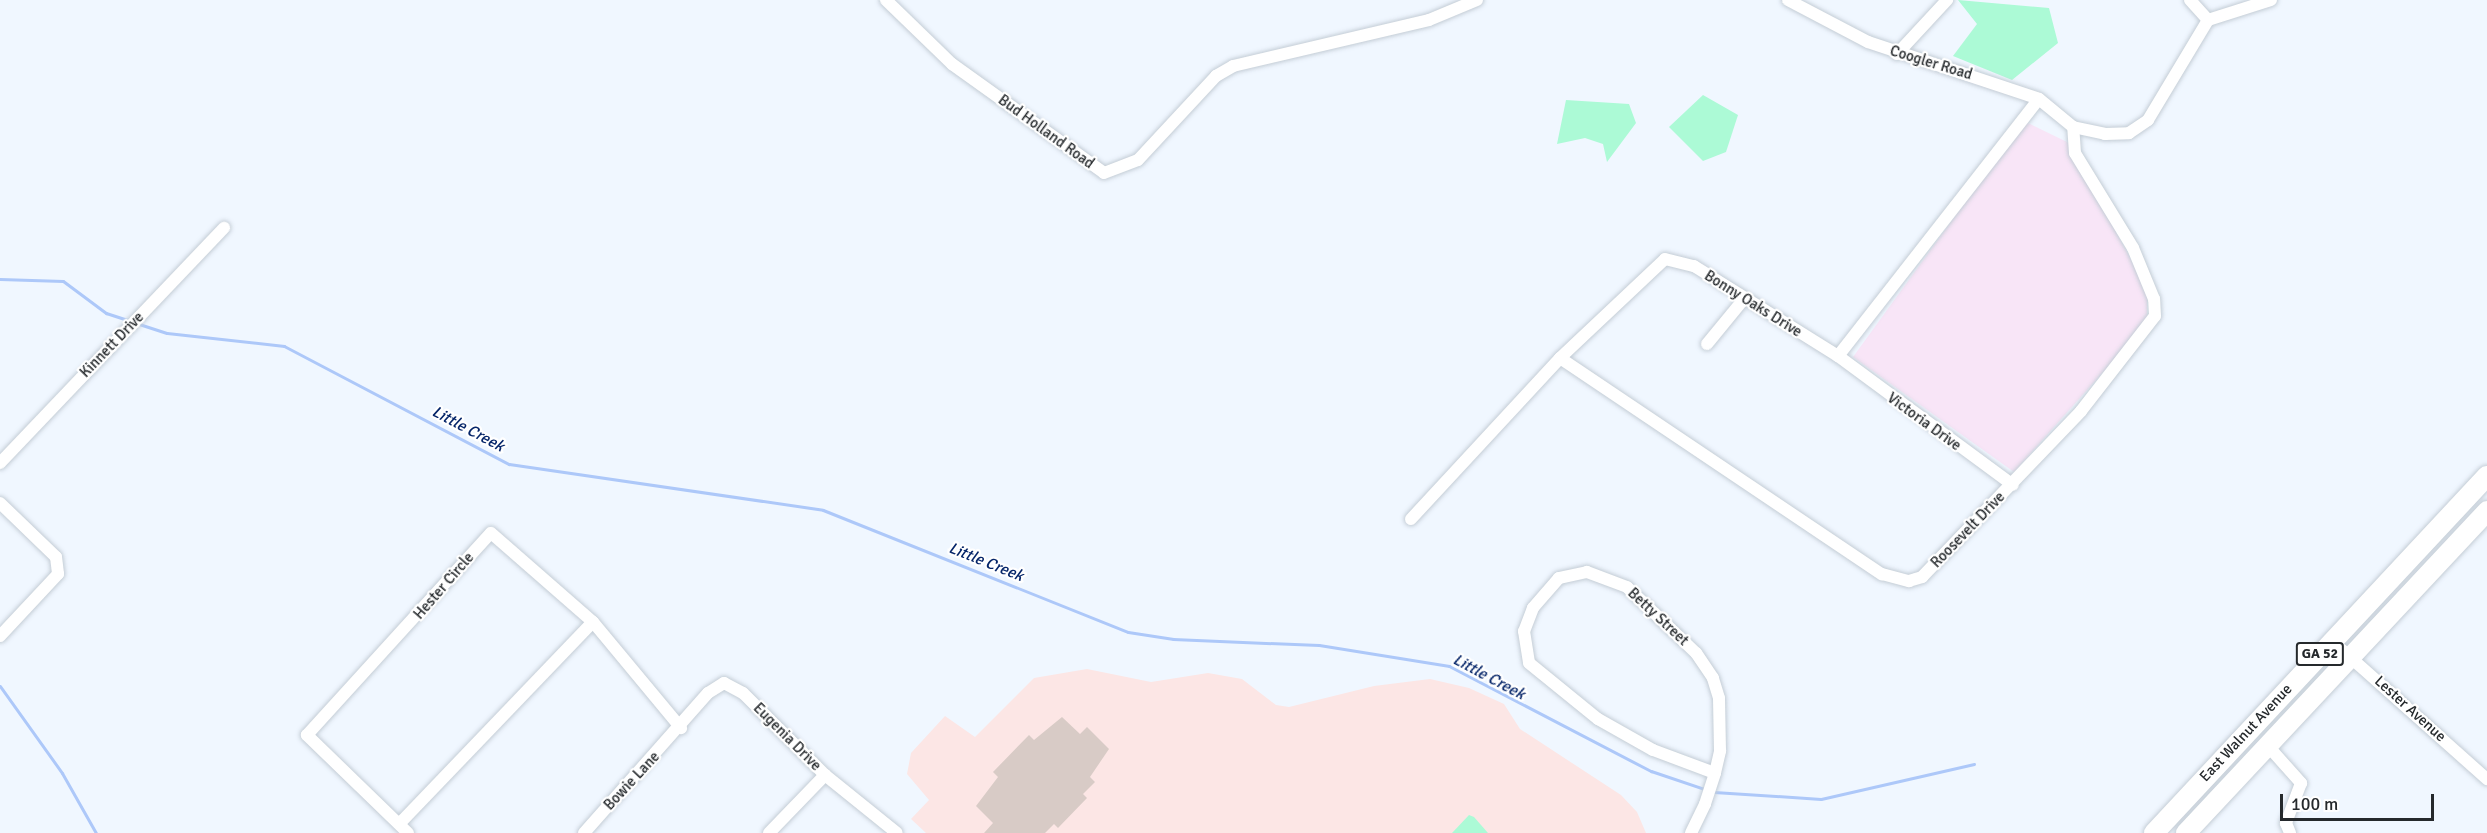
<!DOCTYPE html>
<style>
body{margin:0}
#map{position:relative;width:2487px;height:833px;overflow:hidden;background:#f0f7ff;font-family:Signika,sans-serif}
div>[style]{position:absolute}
.commercial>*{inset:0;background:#fce6e5}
.industrial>*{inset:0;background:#f8e5f7}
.green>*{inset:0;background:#acfad6}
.stream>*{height:3px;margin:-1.5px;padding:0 1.5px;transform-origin:1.5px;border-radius:1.5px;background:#adc8f9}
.building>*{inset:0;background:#d8cbc6}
.roads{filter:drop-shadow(0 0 2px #c4cdd6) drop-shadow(0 0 2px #c4cdd6)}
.minor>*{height:12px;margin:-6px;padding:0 6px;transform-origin:6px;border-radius:6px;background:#fff}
.primary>*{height:20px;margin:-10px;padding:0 10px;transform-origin:10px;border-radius:10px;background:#fff}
span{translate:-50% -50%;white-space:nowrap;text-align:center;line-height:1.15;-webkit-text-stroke:4.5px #fff;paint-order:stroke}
.shield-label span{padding:2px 4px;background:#fff;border:2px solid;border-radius:4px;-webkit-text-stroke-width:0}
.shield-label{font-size:14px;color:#25292c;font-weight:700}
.street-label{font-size:15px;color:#25292c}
.water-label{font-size:16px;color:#052569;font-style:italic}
.scale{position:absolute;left:2280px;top:794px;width:154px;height:27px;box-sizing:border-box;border:3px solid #25292c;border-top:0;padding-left:8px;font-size:18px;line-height:21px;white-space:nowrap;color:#25292c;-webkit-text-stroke:4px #fff;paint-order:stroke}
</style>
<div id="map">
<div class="commercial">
<div style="clip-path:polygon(1087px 669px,1151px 682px,1208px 673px,1242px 679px,1276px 705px,1289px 707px,1374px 686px,1430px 679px,1469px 688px,1504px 704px,1520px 729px,1621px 795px,1637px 812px,1646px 833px,926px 833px,911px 819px,929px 800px,907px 774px,911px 753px,945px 716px,975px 737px,1034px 678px)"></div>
</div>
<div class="industrial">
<div style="clip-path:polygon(2024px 121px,2067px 142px,2147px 289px,2147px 323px,2014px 472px,1853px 357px)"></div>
</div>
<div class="green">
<div style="clip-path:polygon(1958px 0,2049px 8px,2058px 43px,2012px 80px,1953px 56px,1977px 24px)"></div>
<div style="clip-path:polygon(1703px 95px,1738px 115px,1726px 152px,1703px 161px,1669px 127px)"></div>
<div style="clip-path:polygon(1566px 100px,1629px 104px,1636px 123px,1607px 162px,1603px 144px,1585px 138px,1557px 144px)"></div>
<div style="clip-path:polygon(1469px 815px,1474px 817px,1488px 833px,1452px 833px)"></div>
</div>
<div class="stream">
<div style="left:0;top:279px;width:63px;rotate:1.8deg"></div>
<div style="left:63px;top:281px;width:54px;rotate:36.7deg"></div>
<div style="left:106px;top:313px;width:25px;rotate:18deg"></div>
<div style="left:139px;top:324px;width:29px;rotate:18deg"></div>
<div style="left:167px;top:333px;width:118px;rotate:6.3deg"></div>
<div style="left:284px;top:346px;width:254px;rotate:27.7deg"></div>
<div style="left:509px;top:464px;width:317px;rotate:8.3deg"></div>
<div style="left:823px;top:510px;width:328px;rotate:21.8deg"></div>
<div style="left:1128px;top:632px;width:46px;rotate:8.8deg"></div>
<div style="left:1173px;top:639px;width:146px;rotate:2.4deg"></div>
<div style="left:1319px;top:645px;width:132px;rotate:9.2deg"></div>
<div style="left:1449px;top:666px;width:228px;rotate:27.5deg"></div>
<div style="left:1651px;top:771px;width:59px;rotate:18.7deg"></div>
<div style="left:0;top:686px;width:107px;rotate:54.5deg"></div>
<div style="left:62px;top:773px;width:69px;rotate:60.5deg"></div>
<div style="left:1714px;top:792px;width:107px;rotate:3.7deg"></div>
<div style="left:1821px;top:799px;width:157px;rotate:-12.9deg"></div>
</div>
<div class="building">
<div style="clip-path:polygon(1062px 717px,1080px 734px,1087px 727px,1109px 749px,1090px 777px,1095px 782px,1083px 794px,1087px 798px,1058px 828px,1054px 824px,1045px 833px,984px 833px,993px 823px,976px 806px,998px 777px,993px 772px,1029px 735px,1034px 740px)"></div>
</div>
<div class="roads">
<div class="minor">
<div style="left:886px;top:0;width:92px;rotate:44.1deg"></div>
<div style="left:952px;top:64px;width:187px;rotate:35.6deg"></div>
<div style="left:1104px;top:173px;width:36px;rotate:-21deg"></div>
<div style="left:1138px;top:160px;width:115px;rotate:-47.1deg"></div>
<div style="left:1216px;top:76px;width:20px;rotate:-30deg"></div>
<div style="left:1233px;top:66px;width:201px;rotate:-13.2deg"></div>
<div style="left:1429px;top:20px;width:52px;rotate:-22.6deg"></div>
<div style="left:1788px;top:0;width:90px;rotate:27.7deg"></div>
<div style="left:1868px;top:42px;width:180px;rotate:18.4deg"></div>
<div style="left:2039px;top:99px;width:44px;rotate:39.5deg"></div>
<div style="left:2073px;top:127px;width:33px;rotate:12deg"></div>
<div style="left:2105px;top:134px;width:24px;rotate:-2deg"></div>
<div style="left:2129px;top:133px;width:23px;rotate:-34deg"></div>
<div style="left:2148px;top:120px;width:117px;rotate:-59deg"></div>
<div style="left:2208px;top:20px;width:66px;rotate:-17.6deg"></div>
<div style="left:2190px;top:0;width:27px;rotate:48deg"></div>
<div style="left:1897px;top:54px;width:74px;rotate:-47.2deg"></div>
<div style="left:1707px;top:344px;width:58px;rotate:-50.6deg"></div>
<div style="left:1838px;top:356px;width:326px;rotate:-52deg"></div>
<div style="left:1560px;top:358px;width:388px;rotate:33.9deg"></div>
<div style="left:1882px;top:574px;width:28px;rotate:15deg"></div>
<div style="left:1909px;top:581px;width:14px;rotate:-17deg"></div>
<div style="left:1922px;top:577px;width:230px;rotate:-46.2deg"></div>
<div style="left:2081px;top:411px;width:120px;rotate:-52.1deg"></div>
<div style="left:2155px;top:316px;width:17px;rotate:-93deg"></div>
<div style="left:2154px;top:299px;width:55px;rotate:-112.4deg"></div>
<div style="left:2133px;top:248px;width:111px;rotate:-121.4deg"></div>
<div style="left:2075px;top:153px;width:26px;rotate:-94deg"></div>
<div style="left:0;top:463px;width:325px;rotate:-46.4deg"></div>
<div style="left:0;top:503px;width:78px;rotate:44deg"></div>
<div style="left:56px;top:557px;width:17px;rotate:83deg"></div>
<div style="left:58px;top:574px;width:85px;rotate:133.1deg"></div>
<div style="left:1411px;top:519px;width:219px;rotate:-47.2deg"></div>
<div style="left:1560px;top:358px;width:144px;rotate:-43.3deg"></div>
<div style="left:1665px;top:259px;width:30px;rotate:14deg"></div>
<div style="left:1694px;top:266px;width:170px;rotate:32deg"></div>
<div style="left:1838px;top:356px;width:217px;rotate:36.4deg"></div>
<div style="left:2332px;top:641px;width:208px;rotate:41.7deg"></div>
<div style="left:2268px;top:746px;width:50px;rotate:48.3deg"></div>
<div style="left:2301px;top:783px;width:43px;rotate:110.6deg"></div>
<div style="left:2286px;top:823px;width:11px;rotate:68deg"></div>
<div style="left:401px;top:822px;width:277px;rotate:-46.2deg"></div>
<div style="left:408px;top:833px;width:141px;rotate:-135.9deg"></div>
<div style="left:307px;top:735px;width:273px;rotate:-47.7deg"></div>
<div style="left:491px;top:533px;width:135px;rotate:41.1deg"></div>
<div style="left:593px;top:622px;width:138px;rotate:50.3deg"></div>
<div style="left:584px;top:833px;width:187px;rotate:-48.5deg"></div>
<div style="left:708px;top:693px;width:19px;rotate:-32deg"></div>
<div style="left:724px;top:683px;width:21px;rotate:28deg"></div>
<div style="left:743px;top:693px;width:116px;rotate:45deg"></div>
<div style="left:825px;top:775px;width:92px;rotate:38.9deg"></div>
<div style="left:769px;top:833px;width:81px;rotate:-46deg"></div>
<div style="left:1691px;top:833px;width:32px;rotate:-64deg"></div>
<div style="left:1705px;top:804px;width:33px;rotate:-72deg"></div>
<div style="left:1715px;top:773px;width:23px;rotate:-77deg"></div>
<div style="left:1720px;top:751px;width:53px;rotate:-91.1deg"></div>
<div style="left:1719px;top:698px;width:21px;rotate:-107deg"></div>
<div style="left:1713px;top:678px;width:30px;rotate:-124deg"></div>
<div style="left:1696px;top:653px;width:95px;rotate:-136.3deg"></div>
<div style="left:1627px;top:587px;width:43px;rotate:-159.4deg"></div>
<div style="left:1587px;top:572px;width:29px;rotate:168deg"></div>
<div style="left:1559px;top:578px;width:40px;rotate:131deg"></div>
<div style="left:1533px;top:608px;width:25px;rotate:111deg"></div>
<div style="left:1524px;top:631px;width:32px;rotate:81deg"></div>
<div style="left:1529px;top:663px;width:89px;rotate:39.1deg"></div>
<div style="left:1598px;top:719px;width:63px;rotate:29.4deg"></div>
<div style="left:1653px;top:750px;width:66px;rotate:20.4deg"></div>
</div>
<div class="primary">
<div style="left:2154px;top:833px;width:488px;rotate:-47deg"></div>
<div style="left:2186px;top:833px;width:441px;rotate:-46.9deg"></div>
</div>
</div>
<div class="shield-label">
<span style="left:2320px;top:654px">GA 52</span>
</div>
<div class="street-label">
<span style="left:1931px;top:63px;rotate:17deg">Coogler Road</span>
<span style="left:1046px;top:132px;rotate:36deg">Bud Holland Road</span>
<span style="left:1753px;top:304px;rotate:32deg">Bonny Oaks Drive</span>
<span style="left:112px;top:345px;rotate:-46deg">Kinnett Drive</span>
<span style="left:1924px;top:422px;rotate:36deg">Victoria Drive</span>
<span style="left:1968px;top:530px;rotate:-46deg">Roosevelt Drive</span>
<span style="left:444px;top:586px;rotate:-49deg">Hester Circle</span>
<span style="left:1658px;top:617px;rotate:43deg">Betty Street</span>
<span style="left:2410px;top:709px;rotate:42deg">Lester Avenue</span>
<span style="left:2246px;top:733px;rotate:-47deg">East Walnut Avenue</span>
<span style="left:787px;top:737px;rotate:45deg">Eugenia Drive</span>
<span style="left:632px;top:781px;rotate:-47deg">Bowie Lane</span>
</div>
<div class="water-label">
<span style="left:468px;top:429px;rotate:28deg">Little Creek</span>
<span style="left:986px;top:562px;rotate:22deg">Little Creek</span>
<span style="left:1489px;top:677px;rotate:28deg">Little Creek</span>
</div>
<div class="scale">100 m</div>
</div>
